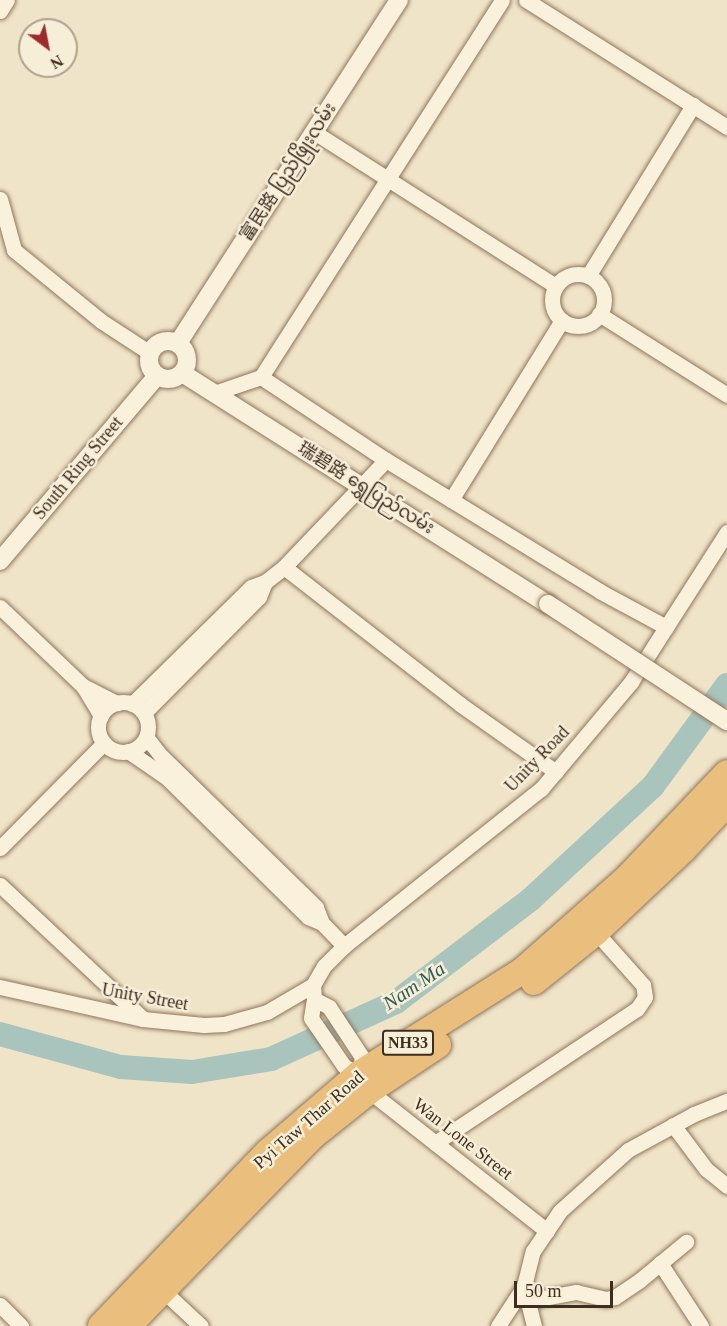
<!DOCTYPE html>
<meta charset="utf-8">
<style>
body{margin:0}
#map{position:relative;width:727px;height:1326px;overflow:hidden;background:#f0e4c8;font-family:"Times New Roman","Noto Sans SC","Noto Sans Myanmar",serif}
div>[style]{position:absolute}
.river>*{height:24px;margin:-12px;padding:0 12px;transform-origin:12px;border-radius:12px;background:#a9c4bc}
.roads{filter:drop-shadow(0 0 2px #8d765c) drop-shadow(0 0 2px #8d765c)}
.minor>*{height:15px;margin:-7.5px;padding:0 7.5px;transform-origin:7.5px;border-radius:7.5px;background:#faf1dc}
.minor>.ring{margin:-7.5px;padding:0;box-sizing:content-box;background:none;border:15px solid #faf1dc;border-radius:50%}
.tertiary>*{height:18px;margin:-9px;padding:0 9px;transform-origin:9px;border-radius:9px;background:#faf1dc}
.tertiary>.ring{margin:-9px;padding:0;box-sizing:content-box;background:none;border:18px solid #faf1dc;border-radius:50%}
.trunk>*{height:26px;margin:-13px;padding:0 13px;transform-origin:13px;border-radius:13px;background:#eabe7c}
.bridges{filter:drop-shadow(0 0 2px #8d765c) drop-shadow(0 0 2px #8d765c)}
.tertiary-bridge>*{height:18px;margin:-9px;padding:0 9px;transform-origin:9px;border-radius:9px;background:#faf1dc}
span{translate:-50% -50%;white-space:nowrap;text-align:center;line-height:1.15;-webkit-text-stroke:5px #f7eed8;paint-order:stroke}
.shield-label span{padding:2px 4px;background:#f7eed8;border:2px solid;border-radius:4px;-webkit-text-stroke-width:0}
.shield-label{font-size:16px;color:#3d2e20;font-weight:700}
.street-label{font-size:18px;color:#3d2e20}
.water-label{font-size:20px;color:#2f5d5a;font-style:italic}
.north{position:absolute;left:18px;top:18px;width:60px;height:60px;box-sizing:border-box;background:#f7eed8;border:2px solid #ada18e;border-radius:50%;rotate:148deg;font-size:16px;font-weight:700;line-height:24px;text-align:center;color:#3d2e20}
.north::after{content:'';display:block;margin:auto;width:21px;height:27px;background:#9e2a2b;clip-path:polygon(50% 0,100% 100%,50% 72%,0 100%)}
.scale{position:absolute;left:514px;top:1281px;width:99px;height:27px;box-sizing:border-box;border:3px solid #3d2e20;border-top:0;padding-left:8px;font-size:18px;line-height:21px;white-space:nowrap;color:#3d2e20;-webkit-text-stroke:4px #f7eed8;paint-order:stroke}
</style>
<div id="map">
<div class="river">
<div style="left:0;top:1034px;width:125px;rotate:15.3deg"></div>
<div style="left:121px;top:1067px;width:71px;rotate:4deg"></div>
<div style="left:192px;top:1072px;width:80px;rotate:-9.3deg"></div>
<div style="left:271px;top:1059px;width:137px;rotate:-24.5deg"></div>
<div style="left:396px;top:1002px;width:170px;rotate:-37.3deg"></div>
<div style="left:531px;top:899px;width:166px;rotate:-42.8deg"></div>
<div style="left:653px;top:786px;width:125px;rotate:-53.8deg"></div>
</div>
<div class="roads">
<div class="minor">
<div style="left:526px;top:0;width:238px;rotate:32.3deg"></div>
<div style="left:0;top:11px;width:13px;rotate:-58deg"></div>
<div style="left:314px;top:132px;width:287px;rotate:32.5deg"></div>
<div style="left:0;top:199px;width:53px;rotate:74.6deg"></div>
<div style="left:14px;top:250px;width:112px;rotate:39.2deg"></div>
<div style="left:101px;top:321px;width:59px;rotate:33.1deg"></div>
<div class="ring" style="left:552px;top:274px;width:37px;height:37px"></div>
<div style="left:588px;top:276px;width:201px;rotate:-58.4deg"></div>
<div style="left:599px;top:314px;width:151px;rotate:32.3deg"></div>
<div style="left:261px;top:377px;width:447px;rotate:-57.4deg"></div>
<div style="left:214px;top:393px;width:50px;rotate:-18.8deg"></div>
<div style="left:261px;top:377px;width:150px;rotate:33.6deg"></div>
<div style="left:386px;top:460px;width:252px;rotate:31.5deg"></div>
<div style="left:601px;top:592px;width:74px;rotate:28.3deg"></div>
<div style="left:451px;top:500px;width:211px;rotate:-58.3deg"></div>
<div style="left:284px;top:567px;width:224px;rotate:37.9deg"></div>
<div style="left:461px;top:705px;width:116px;rotate:35.2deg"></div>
<div style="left:265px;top:582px;width:24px;rotate:-38deg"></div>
<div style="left:284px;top:567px;width:148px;rotate:-46.4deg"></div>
<div style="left:0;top:607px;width:115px;rotate:43.6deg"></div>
<div class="ring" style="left:98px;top:702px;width:35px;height:35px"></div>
<div style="left:132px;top:704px;width:167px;rotate:-44.5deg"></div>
<div style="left:251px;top:587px;width:15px;rotate:-20deg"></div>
<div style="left:265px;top:582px;width:16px;rotate:112deg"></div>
<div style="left:259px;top:597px;width:163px;rotate:134.8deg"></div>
<div style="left:101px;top:716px;width:35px;rotate:-121deg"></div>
<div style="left:83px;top:686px;width:38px;rotate:27deg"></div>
<div style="left:128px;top:751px;width:46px;rotate:34.4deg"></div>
<div style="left:166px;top:777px;width:199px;rotate:44.6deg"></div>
<div style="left:308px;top:917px;width:15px;rotate:23deg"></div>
<div style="left:322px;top:923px;width:17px;rotate:-111deg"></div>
<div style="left:316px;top:907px;width:216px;rotate:-135.7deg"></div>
<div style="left:161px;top:756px;width:24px;rotate:-128deg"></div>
<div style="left:0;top:848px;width:148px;rotate:-45.3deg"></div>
<div style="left:0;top:885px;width:195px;rotate:43.1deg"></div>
<div style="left:322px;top:923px;width:32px;rotate:46deg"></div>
<div style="left:0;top:987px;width:147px;rotate:12.6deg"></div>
<div style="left:143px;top:1019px;width:61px;rotate:5.6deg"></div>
<div style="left:204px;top:1025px;width:20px;rotate:-3deg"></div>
<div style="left:224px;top:1024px;width:45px;rotate:-15.6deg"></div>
<div style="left:267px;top:1012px;width:53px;rotate:-30.4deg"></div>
<div style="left:314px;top:999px;width:17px;rotate:28deg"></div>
<div style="left:329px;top:1007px;width:60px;rotate:56.6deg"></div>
<div style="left:362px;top:1057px;width:17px;rotate:100deg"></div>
<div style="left:673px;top:1125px;width:55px;rotate:53.1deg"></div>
<div style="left:706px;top:1169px;width:27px;rotate:39deg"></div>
<div style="left:435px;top:1143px;width:242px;rotate:-33.6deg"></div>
<div style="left:637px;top:1009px;width:14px;rotate:-56deg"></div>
<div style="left:645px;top:997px;width:12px;rotate:-99deg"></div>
<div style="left:643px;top:985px;width:71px;rotate:-131.6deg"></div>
<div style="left:547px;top:1231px;width:226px;rotate:-141.8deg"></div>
<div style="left:369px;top:1091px;width:20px;rotate:-120deg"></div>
<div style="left:359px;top:1074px;width:17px;rotate:-152deg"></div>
<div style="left:344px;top:1066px;width:58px;rotate:-124.5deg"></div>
<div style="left:311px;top:1018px;width:19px;rotate:-81deg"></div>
<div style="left:314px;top:999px;width:14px;rotate:-94deg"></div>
<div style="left:313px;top:985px;width:22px;rotate:-60deg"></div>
<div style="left:324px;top:966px;width:28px;rotate:-45deg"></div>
<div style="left:344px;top:946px;width:252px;rotate:-38.6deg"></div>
<div style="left:541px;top:789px;width:140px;rotate:-49.9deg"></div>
<div style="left:631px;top:682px;width:178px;rotate:-57.4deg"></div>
<div style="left:660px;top:1263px;width:75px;rotate:56.9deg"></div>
<div style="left:157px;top:1285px;width:60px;rotate:43deg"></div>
<div style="left:527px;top:1301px;width:50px;rotate:-10.4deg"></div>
<div style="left:576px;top:1292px;width:31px;rotate:13deg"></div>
<div style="left:606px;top:1299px;width:9px;rotate:-13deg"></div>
<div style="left:615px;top:1297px;width:30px;rotate:-34deg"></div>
<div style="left:640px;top:1280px;width:60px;rotate:-39.6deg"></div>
<div style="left:0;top:1305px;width:30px;rotate:45deg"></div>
<div style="left:498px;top:1326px;width:48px;rotate:-57deg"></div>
<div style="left:534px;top:1326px;width:41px;rotate:-104deg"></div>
<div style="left:524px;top:1286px;width:36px;rotate:-76deg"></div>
<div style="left:533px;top:1251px;width:48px;rotate:-56deg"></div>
<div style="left:560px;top:1211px;width:91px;rotate:-41.9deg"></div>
<div style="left:628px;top:1150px;width:75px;rotate:-28.6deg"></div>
<div style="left:694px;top:1114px;width:35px;rotate:-22deg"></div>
</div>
<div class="tertiary">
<div class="ring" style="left:149px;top:341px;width:20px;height:20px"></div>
<div style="left:178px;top:343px;width:408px;rotate:-57.2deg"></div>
<div style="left:182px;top:373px;width:433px;rotate:32.3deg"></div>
<div style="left:0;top:561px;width:243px;rotate:-49.7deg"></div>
</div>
<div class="trunk">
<div style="left:534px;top:982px;width:80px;rotate:-38.9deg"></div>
<div style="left:596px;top:932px;width:121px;rotate:-43.3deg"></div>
<div style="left:684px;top:849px;width:63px;rotate:-46.9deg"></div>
<div style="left:101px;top:1326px;width:241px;rotate:-46.2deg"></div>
<div style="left:268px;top:1152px;width:120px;rotate:-40.6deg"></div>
<div style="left:359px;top:1074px;width:193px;rotate:-32.3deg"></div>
<div style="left:522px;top:971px;width:139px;rotate:-41.5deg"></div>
<div style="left:626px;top:879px;width:146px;rotate:-46.4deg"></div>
<div style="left:128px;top:1326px;width:267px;rotate:-45.8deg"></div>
<div style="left:314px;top:1135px;width:70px;rotate:-38.7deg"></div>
<div style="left:369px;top:1091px;width:83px;rotate:-33.7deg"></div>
</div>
</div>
<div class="bridges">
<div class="tertiary-bridge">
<div style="left:548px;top:604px;width:214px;rotate:33.2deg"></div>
</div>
</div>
<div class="shield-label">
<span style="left:408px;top:1043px">NH33</span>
</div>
<div class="street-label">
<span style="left:288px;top:172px;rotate:-57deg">富民路 ပြည်ဖြိုးလမ်း</span>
<span style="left:78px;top:468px;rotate:-50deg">South Ring Street</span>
<span style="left:366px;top:488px;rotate:32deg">瑞碧路 ရွှေပြည်လမ်း</span>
<span style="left:537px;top:759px;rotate:-46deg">Unity Road</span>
<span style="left:145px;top:997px;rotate:10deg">Unity Street</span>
<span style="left:309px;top:1120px;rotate:-41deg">Pyi Taw Thar Road</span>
<span style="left:463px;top:1139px;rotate:38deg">Wan Lone Street</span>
</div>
<div class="water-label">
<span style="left:414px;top:986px;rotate:-34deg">Nam Ma</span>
</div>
<div class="north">N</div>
<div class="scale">50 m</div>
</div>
